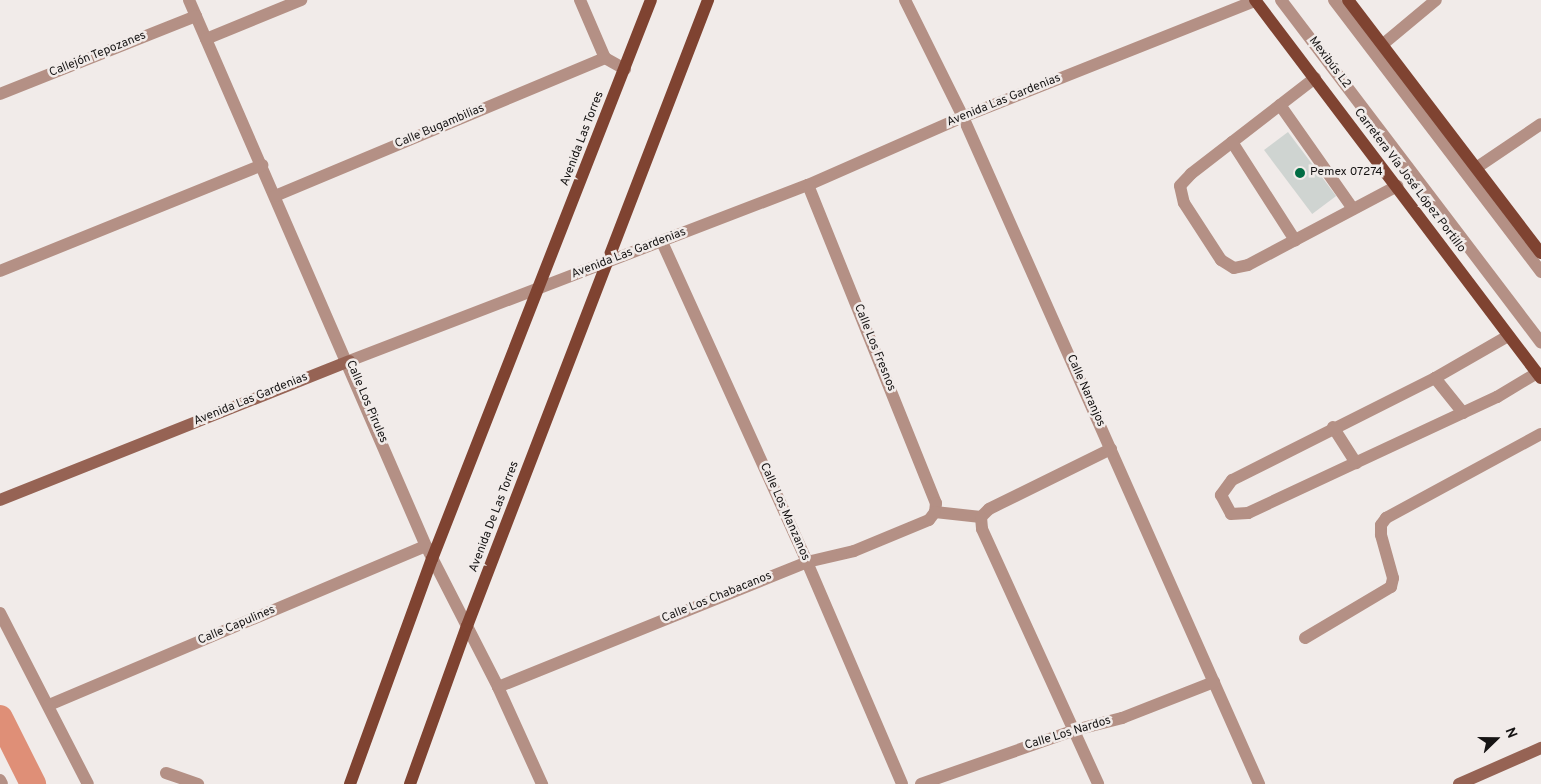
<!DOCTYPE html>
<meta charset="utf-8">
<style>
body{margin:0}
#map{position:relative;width:1541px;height:784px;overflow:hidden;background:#f1ebe9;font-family:Overpass,sans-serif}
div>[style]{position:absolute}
.canal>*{height:26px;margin:-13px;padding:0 13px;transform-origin:13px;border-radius:13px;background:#df8f77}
.building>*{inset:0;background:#cfd4d1;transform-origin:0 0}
.lane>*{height:12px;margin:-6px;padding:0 6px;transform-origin:6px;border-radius:6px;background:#b49085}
.street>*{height:12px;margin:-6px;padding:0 6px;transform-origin:6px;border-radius:6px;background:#b49085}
.secondary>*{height:12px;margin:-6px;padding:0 6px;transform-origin:6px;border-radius:6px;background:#966354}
.primary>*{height:12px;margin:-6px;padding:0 6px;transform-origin:6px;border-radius:6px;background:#7f4331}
.dots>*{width:14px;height:14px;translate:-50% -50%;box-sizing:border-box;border:2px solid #f1ebe9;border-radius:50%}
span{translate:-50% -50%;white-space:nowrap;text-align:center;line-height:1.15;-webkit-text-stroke:5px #f1ebe9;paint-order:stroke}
.street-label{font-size:12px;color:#161414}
.poi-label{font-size:12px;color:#161414}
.left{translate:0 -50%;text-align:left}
.north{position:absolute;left:1471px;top:714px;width:50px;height:50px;-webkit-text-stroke:4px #f1ebe9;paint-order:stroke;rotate:68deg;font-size:14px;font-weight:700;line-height:20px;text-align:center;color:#161414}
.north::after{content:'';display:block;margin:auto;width:18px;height:22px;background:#161414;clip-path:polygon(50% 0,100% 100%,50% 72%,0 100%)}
</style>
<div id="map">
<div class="canal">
<div style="left:0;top:718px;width:74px;rotate:63.4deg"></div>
</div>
<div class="building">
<div style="left:1288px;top:132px;width:80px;height:30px;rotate:53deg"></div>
</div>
<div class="lane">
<div style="left:1281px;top:0;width:430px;rotate:52.8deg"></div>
<div style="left:1334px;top:0;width:342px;rotate:52.7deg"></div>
<div style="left:1382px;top:45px;width:70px;rotate:-39.8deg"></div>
<div style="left:1315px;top:78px;width:157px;rotate:142.3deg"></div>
<div style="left:1191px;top:174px;width:16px;rotate:133deg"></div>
<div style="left:1180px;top:186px;width:17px;rotate:77deg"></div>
<div style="left:1184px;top:203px;width:68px;rotate:57deg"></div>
<div style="left:1221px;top:260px;width:15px;rotate:32deg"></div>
<div style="left:1234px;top:268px;width:14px;rotate:-12deg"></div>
<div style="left:1248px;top:265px;width:169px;rotate:-27.9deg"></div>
<div style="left:1280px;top:105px;width:127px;rotate:54.9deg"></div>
<div style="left:1232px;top:142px;width:117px;rotate:57.3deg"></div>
<div style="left:1476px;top:168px;width:78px;rotate:-34.1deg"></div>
<div style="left:1508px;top:336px;width:84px;rotate:150.1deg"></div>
<div style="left:1435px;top:378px;width:227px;rotate:153.3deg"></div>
<div style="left:1232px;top:480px;width:19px;rotate:126deg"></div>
<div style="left:1221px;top:495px;width:21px;rotate:62deg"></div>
<div style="left:1231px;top:514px;width:17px;rotate:-3deg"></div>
<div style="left:1248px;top:513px;width:275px;rotate:-25deg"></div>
<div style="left:1497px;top:397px;width:47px;rotate:-31deg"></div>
<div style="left:1435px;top:378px;width:45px;rotate:51.3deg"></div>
<div style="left:1333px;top:427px;width:43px;rotate:57.4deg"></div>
<div style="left:1305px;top:638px;width:100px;rotate:-30.7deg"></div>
<div style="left:1391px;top:587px;width:9px;rotate:-77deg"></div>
<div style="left:1393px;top:578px;width:45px;rotate:-105.6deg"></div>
<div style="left:1381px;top:535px;width:10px;rotate:-90deg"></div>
<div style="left:1381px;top:525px;width:9px;rotate:-54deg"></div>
<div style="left:1386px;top:518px;width:176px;rotate:-28.5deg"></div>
<div style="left:166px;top:773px;width:34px;rotate:19deg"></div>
</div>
<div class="street">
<div style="left:189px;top:0;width:595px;rotate:66.54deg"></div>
<div style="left:426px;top:546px;width:158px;rotate:62.9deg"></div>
<div style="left:498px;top:687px;width:107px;rotate:65.6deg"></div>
<div style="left:580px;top:0;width:63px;rotate:66.7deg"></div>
<div style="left:605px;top:58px;width:23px;rotate:29deg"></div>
<div style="left:905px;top:0;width:131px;rotate:63.6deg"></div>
<div style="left:963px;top:117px;width:730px;rotate:66.07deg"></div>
<div style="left:206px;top:39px;width:103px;rotate:-22.3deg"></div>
<div style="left:0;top:94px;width:211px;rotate:-21.7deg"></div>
<div style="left:808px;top:185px;width:343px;rotate:68.1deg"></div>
<div style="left:936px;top:503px;width:9px;rotate:96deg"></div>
<div style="left:275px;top:196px;width:358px;rotate:-22.7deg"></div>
<div style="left:662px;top:242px;width:351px;rotate:65.6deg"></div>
<div style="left:807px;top:562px;width:241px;rotate:66.8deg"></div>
<div style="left:0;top:271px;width:283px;rotate:-22deg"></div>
<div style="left:349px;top:361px;width:492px;rotate:-21deg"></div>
<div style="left:808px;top:185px;width:169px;rotate:-23.7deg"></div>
<div style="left:963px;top:117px;width:314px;rotate:-21.7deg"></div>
<div style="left:935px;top:512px;width:46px;rotate:6.2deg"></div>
<div style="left:981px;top:517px;width:12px;rotate:85deg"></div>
<div style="left:982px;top:529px;width:280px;rotate:65.5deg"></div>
<div style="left:981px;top:517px;width:11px;rotate:-45deg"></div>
<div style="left:989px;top:509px;width:136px;rotate:-26.2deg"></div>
<div style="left:0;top:613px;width:192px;rotate:62.8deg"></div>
<div style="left:498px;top:687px;width:333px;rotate:-22deg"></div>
<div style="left:807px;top:562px;width:48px;rotate:-13.2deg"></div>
<div style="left:854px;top:551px;width:81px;rotate:-22.5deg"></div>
<div style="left:929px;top:520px;width:10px;rotate:-53deg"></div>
<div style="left:49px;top:705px;width:409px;rotate:-22.9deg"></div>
<div style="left:0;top:780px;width:4px;rotate:63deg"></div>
<div style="left:921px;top:784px;width:163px;rotate:-19.3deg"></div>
<div style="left:1075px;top:730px;width:49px;rotate:-14.3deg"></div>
<div style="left:1122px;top:718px;width:99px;rotate:-21.4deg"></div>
</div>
<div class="secondary">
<div style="left:0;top:500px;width:376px;rotate:-21.7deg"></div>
<div style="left:1459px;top:784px;width:90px;rotate:-23.7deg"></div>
</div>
<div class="primary">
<div style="left:1255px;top:0;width:474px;rotate:52.9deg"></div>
<div style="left:1348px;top:0;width:318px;rotate:52.7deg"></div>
<div style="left:350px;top:784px;width:239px;rotate:-70deg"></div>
<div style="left:432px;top:559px;width:600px;rotate:-68.61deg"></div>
<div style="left:410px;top:784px;width:168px;rotate:-70.2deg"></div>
<div style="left:467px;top:626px;width:671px;rotate:-68.94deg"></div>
</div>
<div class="dots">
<div style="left:1300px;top:173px;background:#006c43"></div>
</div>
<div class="street-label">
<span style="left:98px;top:55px;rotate:-22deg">Callejón Tepozanes</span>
<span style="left:1329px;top:63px;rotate:53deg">Mexibús L2</span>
<span style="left:1004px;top:101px;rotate:-22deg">Avenida Las Gardenias</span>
<span style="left:440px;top:127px;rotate:-23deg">Calle Bugambilias</span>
<span style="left:583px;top:139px;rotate:-69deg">Avenida Las Torres</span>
<span style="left:1409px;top:181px;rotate:53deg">Carretera Vía José López Portillo</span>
<span style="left:629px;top:254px;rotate:-21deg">Avenida Las Gardenias</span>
<span style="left:874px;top:348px;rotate:68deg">Calle Los Fresnos</span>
<span style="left:1085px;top:391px;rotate:66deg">Calle Naranjos</span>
<span style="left:251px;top:400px;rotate:-22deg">Avenida Las Gardenias</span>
<span style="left:366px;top:402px;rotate:67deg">Calle Los Pirules</span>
<span style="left:784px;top:512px;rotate:66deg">Calle Los Manzanos</span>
<span style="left:495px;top:517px;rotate:-69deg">Avenida De Las Torres</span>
<span style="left:717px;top:598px;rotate:-22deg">Calle Los Chabacanos</span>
<span style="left:237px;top:626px;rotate:-23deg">Calle Capulines</span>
<span style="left:1068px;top:734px;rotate:-17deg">Calle Los Nardos</span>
</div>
<div class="poi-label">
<span class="left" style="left:1310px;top:173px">Pemex 07274</span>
</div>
<div class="north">N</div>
</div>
